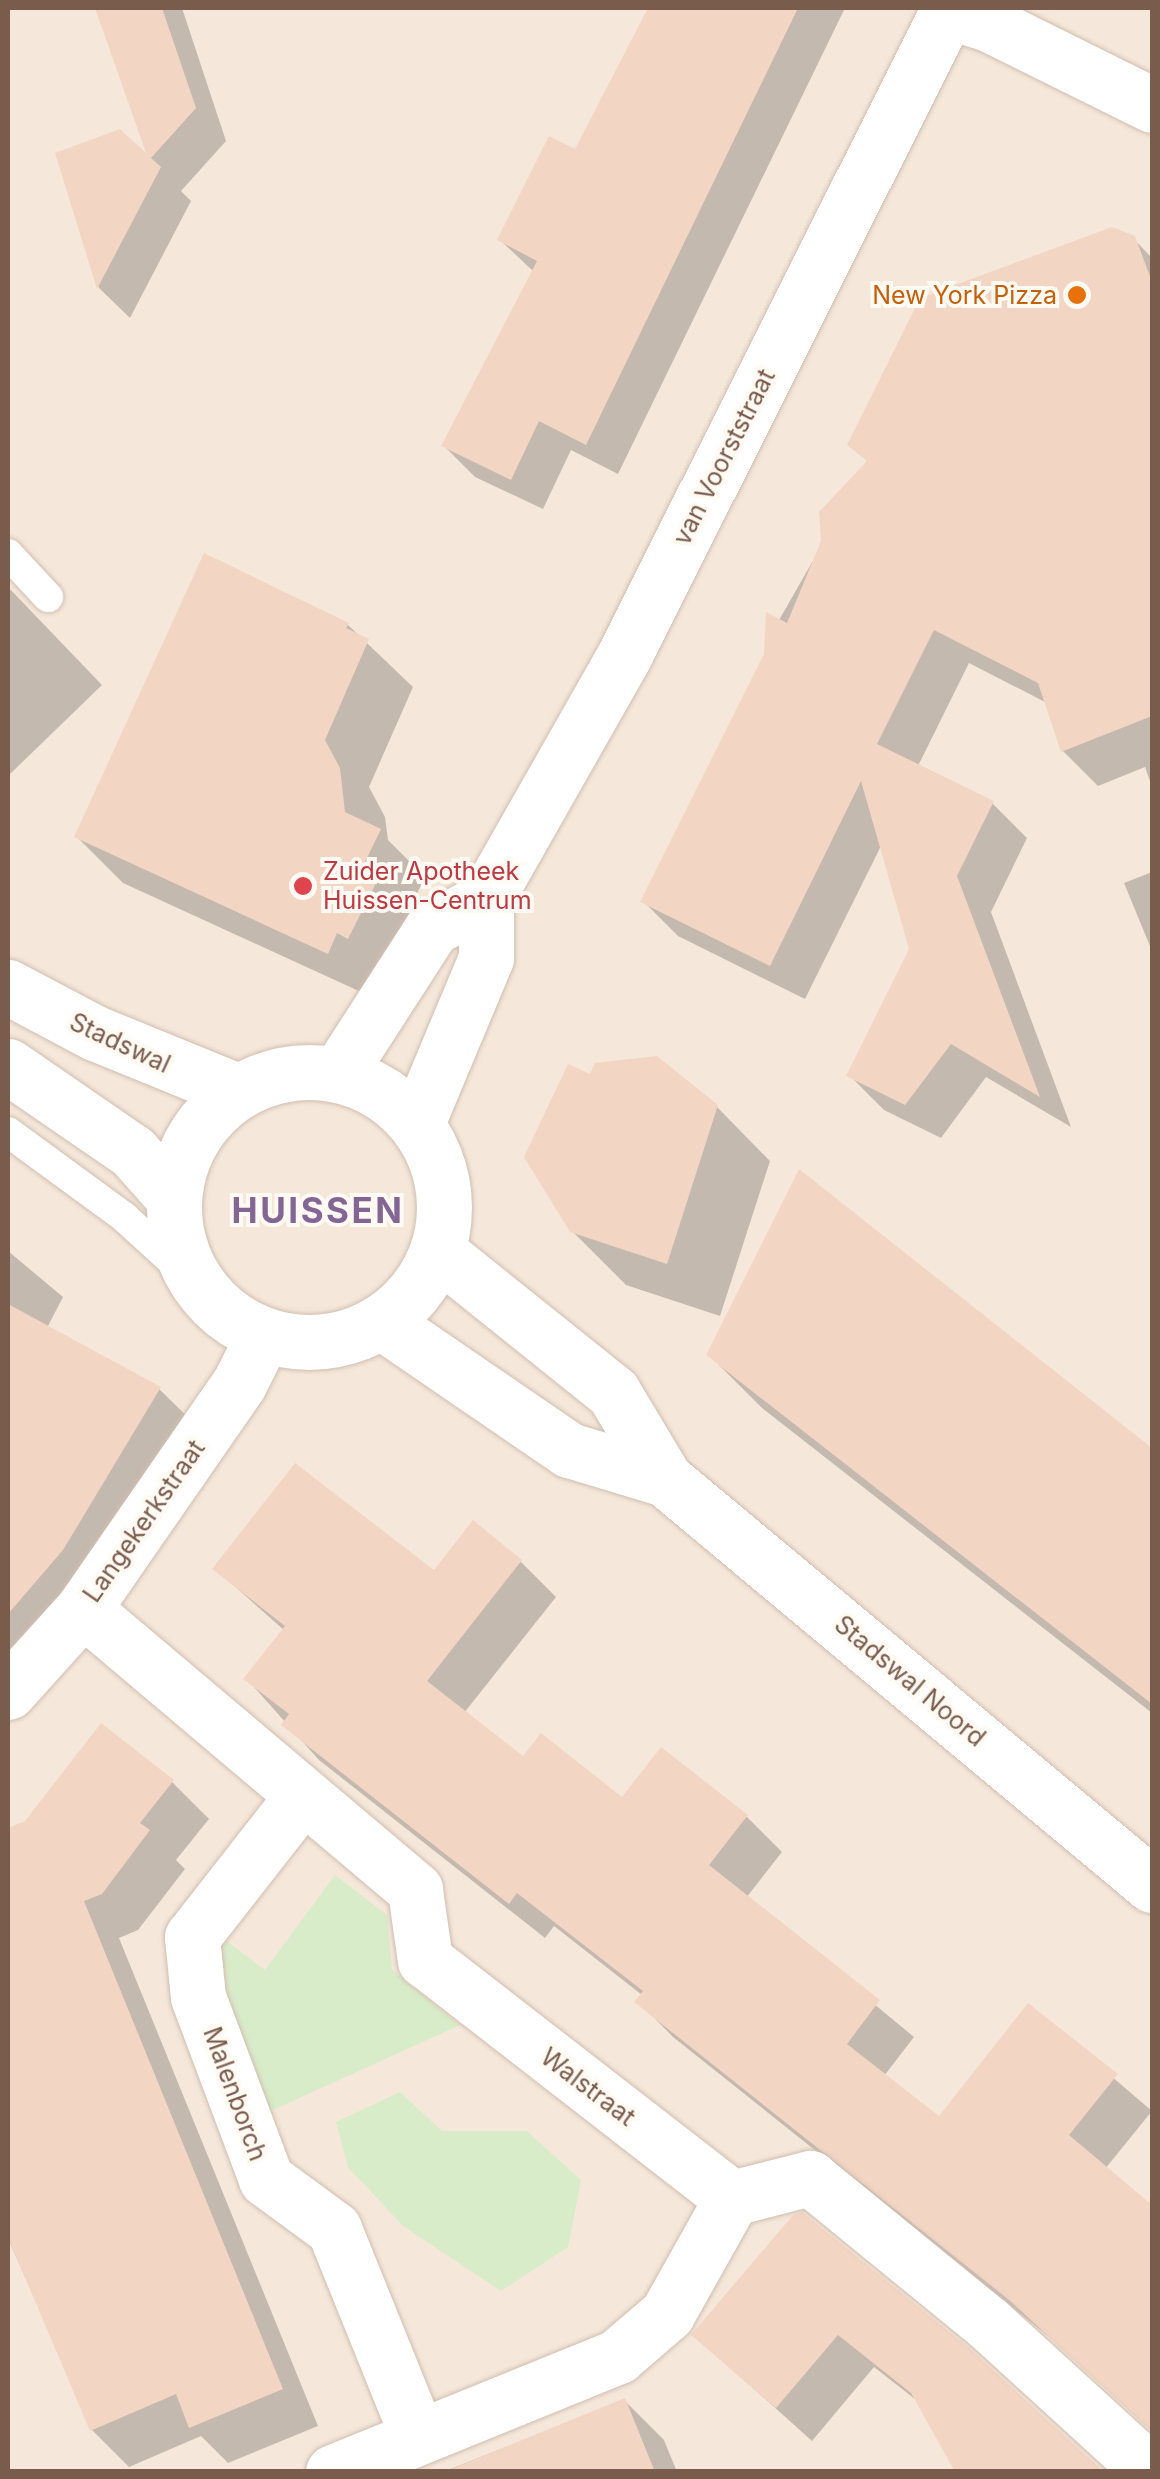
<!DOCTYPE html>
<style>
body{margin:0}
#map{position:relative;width:1160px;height:2479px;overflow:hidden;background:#fdf6ec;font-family:Inter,sans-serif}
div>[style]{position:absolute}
.residential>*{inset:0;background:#f5e8da;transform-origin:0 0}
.green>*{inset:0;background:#d8ecc9}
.shadow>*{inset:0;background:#0003}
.building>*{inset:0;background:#f3d5c3}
.roads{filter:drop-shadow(0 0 2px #d1beb0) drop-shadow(0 0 2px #d1beb0)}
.lane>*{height:30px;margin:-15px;padding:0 15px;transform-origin:15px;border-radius:15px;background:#fff}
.street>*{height:55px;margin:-27.5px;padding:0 27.5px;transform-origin:27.5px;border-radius:27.5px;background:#fff}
.secondary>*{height:55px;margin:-27.5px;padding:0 27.5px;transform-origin:27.5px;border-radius:27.5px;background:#fff}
.secondary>.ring{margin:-27.5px;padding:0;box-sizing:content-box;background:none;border:55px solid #fff;border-radius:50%}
.dots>*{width:28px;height:28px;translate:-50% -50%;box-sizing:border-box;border:5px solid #fffaf3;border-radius:50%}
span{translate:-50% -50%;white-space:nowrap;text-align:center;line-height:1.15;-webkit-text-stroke:8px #fffaf3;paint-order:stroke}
.food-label{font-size:25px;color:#c56008}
.right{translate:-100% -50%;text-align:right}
.street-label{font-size:25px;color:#7a5c4d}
.health-label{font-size:25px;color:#be3a42}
.left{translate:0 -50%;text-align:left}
.district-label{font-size:35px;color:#846695;font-weight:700;letter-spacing:2.5px}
.frame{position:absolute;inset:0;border:10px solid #7a5c4d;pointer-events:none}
</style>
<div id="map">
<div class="residential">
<div style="left:8px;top:8px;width:1144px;height:2463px"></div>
</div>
<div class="green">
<div style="clip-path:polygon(335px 1875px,387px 1915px,392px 1970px,460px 2025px,262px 2115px,211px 1957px,225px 1940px,265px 1970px)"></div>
<div style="clip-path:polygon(400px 2092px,442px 2131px,527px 2131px,581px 2180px,568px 2247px,501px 2291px,403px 2226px,348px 2167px,336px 2122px)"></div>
</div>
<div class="shadow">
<div style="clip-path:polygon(98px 8px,182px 8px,226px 141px,181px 191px,191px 201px,130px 318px,99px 288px,58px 154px,151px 161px)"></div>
<div style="clip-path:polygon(676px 8px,845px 8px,618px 474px,571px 450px,543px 509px,475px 477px,444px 446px,534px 272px,500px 240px,576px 152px)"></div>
<div style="clip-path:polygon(1133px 238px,1152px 258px,1152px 787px,1145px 767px,1098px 786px,1063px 751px,1047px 703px,969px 663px,918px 766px,992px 803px,1027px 838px,991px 912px,1071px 1127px,986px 1077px,941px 1138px,884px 1110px,849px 1075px,912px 950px,882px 844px,805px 999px,678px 936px,644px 902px,766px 655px,767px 641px,869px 463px,850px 444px)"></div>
<div style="clip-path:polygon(8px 587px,102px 685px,8px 776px)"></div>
<div style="clip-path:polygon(348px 625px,413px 687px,369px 787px,385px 817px,388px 840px,425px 877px,410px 908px,425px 923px,374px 998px,123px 883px,77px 837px)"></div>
<div style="clip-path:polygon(1152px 872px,1152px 951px,1124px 883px)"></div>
<div style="clip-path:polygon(591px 1078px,717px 1107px,770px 1161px,720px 1316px,626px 1285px,572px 1231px)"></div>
<div style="clip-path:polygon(800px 1173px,1152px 1451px,1152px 1713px,762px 1408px,709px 1355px)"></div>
<div style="clip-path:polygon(8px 1251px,63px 1297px,47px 1328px,159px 1389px,194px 1423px,8px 1668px)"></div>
<div style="clip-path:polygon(521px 1562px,556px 1597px,464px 1713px,524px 1759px,623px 1801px,747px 1817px,782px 1852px,746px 1898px,914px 2037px,884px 2076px,940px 2119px,1029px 2006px,1152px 2111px,1105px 2169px,1152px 2208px,1152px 2431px,1047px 2335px,673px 2037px,638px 2001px,642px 1995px,554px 1926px,545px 1938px,319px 1760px,247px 1679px,285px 1631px,215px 1569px,435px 1574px)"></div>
<div style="clip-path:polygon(172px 1782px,209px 1819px,176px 1860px,185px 1869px,138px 1930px,119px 1938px,318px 2426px,228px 2463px,201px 2436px,129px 2467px,92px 2430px,8px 2238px,8px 1831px)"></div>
<div style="clip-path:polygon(794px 2217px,920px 2403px,874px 2367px,812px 2441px,694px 2335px)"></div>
<div style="clip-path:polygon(624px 2400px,664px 2440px,677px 2472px,443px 2472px)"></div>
</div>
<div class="building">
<div style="clip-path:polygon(95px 8px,162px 8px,196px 108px,151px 158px,161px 167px,97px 289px,55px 153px,120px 129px,146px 153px)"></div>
<div style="clip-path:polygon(648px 8px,798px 8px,586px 445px,539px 421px,511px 480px,441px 446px,537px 261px,497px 240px,549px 136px,575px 149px)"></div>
<div style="clip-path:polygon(1112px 227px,1135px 236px,1152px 282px,1152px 716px,1061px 752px,1038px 683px,934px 630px,877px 744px,994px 801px,957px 876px,1040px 1097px,951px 1044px,905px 1105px,846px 1076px,909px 949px,861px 781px,770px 966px,640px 902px,764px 654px,766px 612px,787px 623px,821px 541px,819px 512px,867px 461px,847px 445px,920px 298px)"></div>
<div style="clip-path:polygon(204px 553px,349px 623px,346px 628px,369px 639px,325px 740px,340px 768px,345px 812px,381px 829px,363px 866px,380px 875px,348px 939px,337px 933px,328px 954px,74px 837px)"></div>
<div style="clip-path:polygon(657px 1056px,718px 1105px,667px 1264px,570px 1232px,524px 1157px,568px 1064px,590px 1074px,595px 1063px)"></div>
<div style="clip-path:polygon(799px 1169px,1152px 1448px,1152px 1704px,706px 1355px)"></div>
<div style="clip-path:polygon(8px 1304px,161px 1387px,63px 1550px,8px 1614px)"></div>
<div style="clip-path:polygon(295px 1463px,434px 1570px,473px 1520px,522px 1560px,427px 1681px,523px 1756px,541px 1733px,622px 1797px,661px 1747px,748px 1815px,709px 1865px,880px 2000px,847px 2044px,939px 2116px,1028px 2003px,1118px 2074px,1069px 2135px,1152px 2205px,1152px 2431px,1009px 2300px,634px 2002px,643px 1991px,517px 1893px,509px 1904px,281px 1725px,289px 1714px,243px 1679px,285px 1626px,212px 1569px)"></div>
<div style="clip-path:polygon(101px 1723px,174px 1780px,140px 1823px,150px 1830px,102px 1894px,84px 1901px,283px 2389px,189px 2428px,176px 2394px,90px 2431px,8px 2237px,8px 1828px,25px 1821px)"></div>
<div style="clip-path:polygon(802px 2212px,969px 2348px,1104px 2472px,955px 2472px,911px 2393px,838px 2335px,776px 2408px,691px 2335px,793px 2215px)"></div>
<div style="clip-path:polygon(625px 2398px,655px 2472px,450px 2472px,449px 2470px)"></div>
</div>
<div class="roads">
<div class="lane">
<div style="left:8px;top:554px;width:59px;rotate:47.1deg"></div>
<div style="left:8px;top:1132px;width:144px;rotate:36.2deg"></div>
<div style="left:124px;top:1217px;width:95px;rotate:42.4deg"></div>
</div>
<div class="street">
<div style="left:947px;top:11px;width:44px;rotate:17.2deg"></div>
<div style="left:989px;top:24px;width:182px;rotate:26.4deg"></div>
<div style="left:83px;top:1609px;width:435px;rotate:40.2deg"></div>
<div style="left:415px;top:1890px;width:71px;rotate:81.9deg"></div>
<div style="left:425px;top:1960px;width:388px;rotate:37.8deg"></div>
<div style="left:732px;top:2198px;width:81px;rotate:-14.4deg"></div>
<div style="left:810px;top:2178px;width:231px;rotate:39.2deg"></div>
<div style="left:989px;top:2324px;width:219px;rotate:42.4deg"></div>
<div style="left:8px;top:1692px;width:112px;rotate:-47.9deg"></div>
<div style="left:83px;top:1609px;width:274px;rotate:-55.3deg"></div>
<div style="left:239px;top:1384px;width:54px;rotate:-63.4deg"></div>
<div style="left:300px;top:1799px;width:175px;rotate:128deg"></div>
<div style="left:192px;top:1937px;width:60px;rotate:84.3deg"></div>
<div style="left:198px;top:1997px;width:194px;rotate:69.5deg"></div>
<div style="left:266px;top:2179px;width:84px;rotate:36.3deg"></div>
<div style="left:334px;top:2229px;width:224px;rotate:68deg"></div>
<div style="left:333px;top:2472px;width:308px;rotate:-22.1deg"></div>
<div style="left:618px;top:2356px;width:65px;rotate:-40.6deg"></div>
<div style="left:667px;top:2314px;width:133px;rotate:-60.7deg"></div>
</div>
<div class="secondary">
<div style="left:8px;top:987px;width:98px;rotate:27.9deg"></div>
<div style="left:95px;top:1033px;width:153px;rotate:22.2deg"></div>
<div style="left:8px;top:1066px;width:152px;rotate:34.5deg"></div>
<div style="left:133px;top:1152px;width:59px;rotate:48.4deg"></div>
<div class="ring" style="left:174px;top:1072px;width:215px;height:215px"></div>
<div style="left:338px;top:1074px;width:174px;rotate:-57.2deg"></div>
<div style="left:432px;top:928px;width:61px;rotate:-28.2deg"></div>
<div style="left:417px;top:1123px;width:179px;rotate:-67.3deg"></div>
<div style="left:486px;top:958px;width:59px;rotate:-90deg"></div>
<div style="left:486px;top:899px;width:282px;rotate:-60.4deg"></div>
<div style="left:625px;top:654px;width:723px;rotate:-63.36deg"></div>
<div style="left:438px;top:1252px;width:224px;rotate:38.7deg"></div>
<div style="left:613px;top:1392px;width:101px;rotate:59.1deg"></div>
<div style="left:382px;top:1322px;width:227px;rotate:34.4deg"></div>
<div style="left:569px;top:1450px;width:100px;rotate:16.8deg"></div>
<div style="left:665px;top:1479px;width:634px;rotate:39.82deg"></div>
</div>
</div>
<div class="dots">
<div style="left:1077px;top:295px;background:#e8710a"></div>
<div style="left:303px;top:886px;background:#e0444e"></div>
</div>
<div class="food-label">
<span class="right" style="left:1057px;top:295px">New York Pizza</span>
</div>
<div class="street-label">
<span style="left:724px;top:457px;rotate:-63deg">van Voorststraat</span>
<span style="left:120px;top:1043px;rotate:25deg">Stadswal</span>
<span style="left:144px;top:1521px;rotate:-55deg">Langekerkstraat</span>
<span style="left:910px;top:1681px;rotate:40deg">Stadswal Noord</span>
<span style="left:588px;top:2087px;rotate:37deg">Walstraat</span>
<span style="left:235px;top:2094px;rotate:70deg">Malenborch</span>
</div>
<div class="health-label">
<span class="left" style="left:323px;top:886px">Zuider Apotheek<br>Huissen-Centrum</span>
</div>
<div class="district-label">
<span style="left:318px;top:1210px">HUISSEN</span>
</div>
<div class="frame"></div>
</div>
